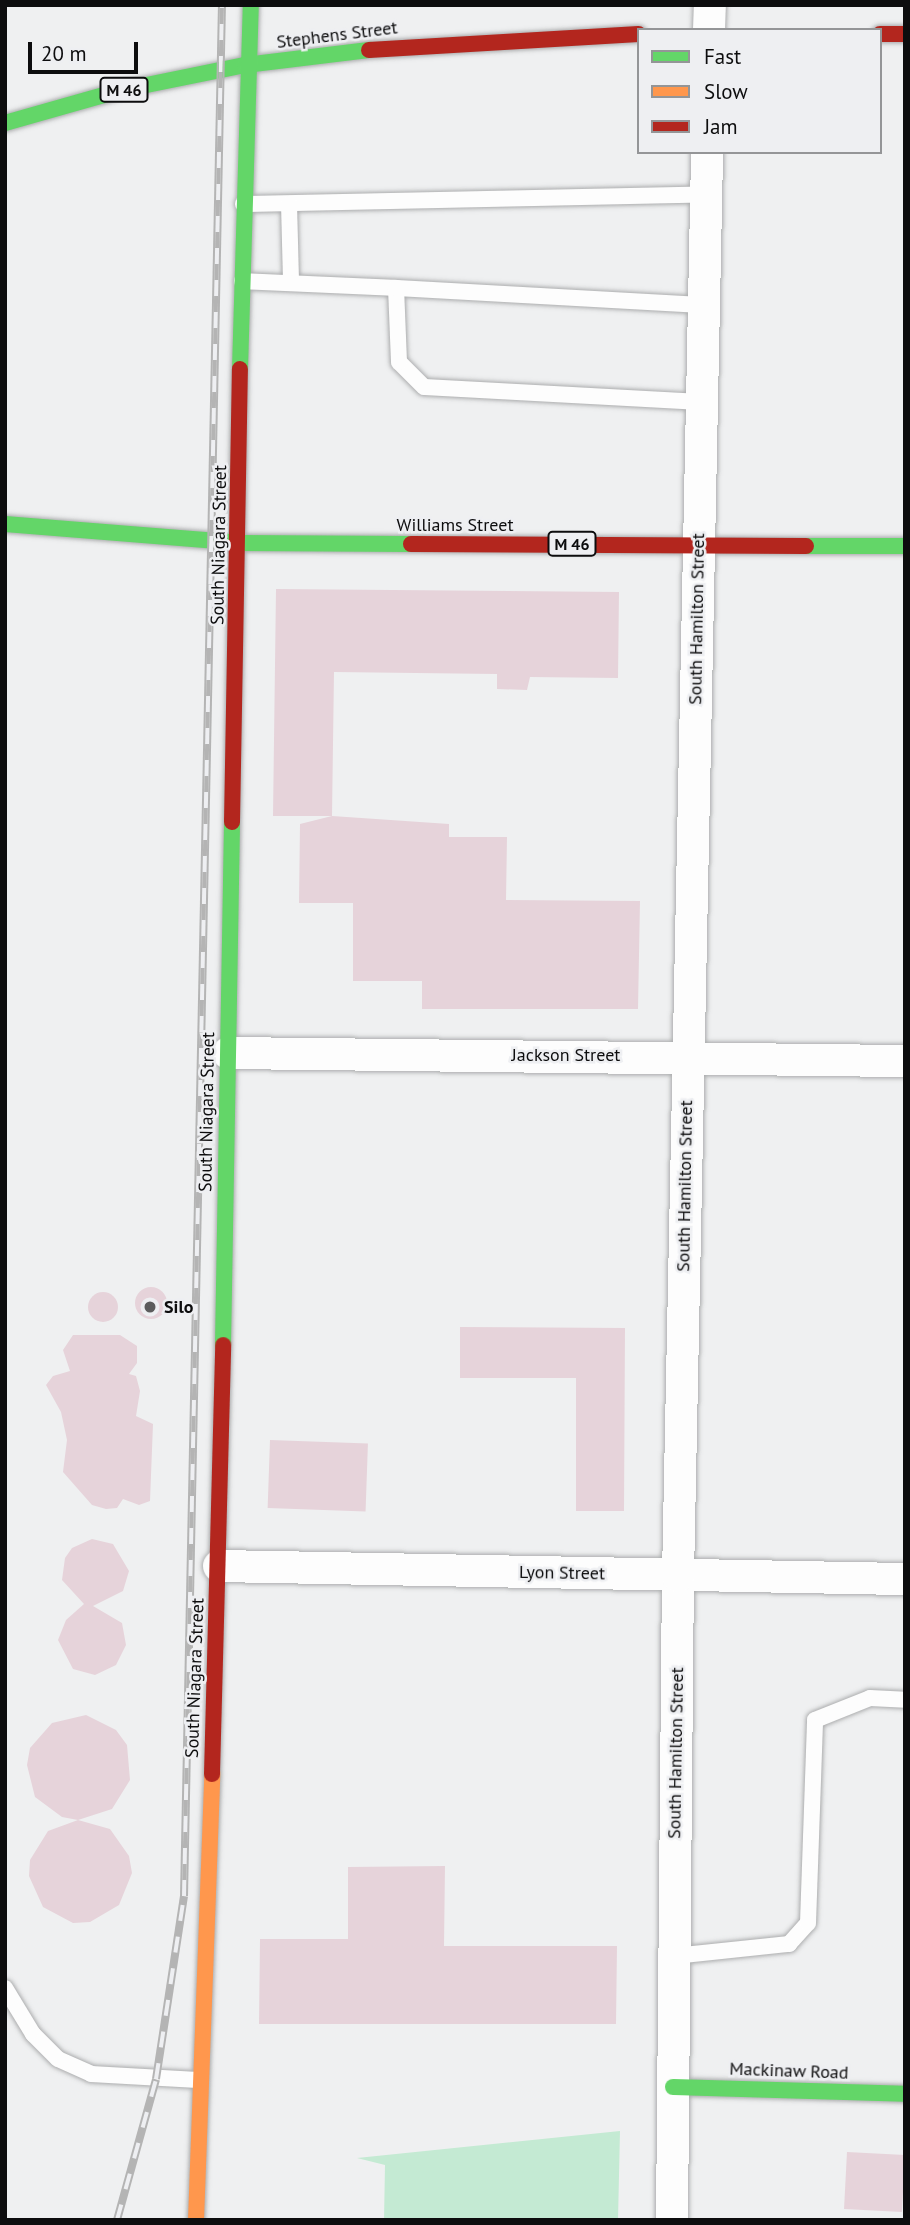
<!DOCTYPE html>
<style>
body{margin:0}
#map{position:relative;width:910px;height:2225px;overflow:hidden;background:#eff0f1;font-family:"PT Sans",sans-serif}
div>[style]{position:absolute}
.green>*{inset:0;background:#c4ead3}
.building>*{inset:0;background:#e6d3da;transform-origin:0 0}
.round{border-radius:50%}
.roads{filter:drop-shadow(0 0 2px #acadae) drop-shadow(0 0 2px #acadae)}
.lane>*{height:16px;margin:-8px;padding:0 8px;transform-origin:8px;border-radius:8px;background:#fdfdfd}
.street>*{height:32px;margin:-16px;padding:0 16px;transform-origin:16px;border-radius:16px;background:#fdfdfd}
.fast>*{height:16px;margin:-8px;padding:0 8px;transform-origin:8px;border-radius:8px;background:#63d668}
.slow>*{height:16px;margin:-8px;padding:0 8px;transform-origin:8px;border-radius:8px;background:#ff974d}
.jam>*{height:16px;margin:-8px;padding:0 8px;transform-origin:8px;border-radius:8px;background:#b3261e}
.rail>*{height:8px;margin-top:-4px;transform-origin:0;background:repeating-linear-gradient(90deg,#eeeff2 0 16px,#b4b4b4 0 32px);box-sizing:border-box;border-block:2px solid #b4b4b4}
.dots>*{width:19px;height:19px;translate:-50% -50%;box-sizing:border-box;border:4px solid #eeeff2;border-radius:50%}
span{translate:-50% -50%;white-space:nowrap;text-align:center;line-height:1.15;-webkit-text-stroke:5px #eeeff2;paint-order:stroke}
.shield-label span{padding:2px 5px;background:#eeeff2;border:2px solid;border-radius:5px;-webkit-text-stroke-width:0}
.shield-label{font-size:16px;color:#0d0d0e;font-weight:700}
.street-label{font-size:18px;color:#0d0d0e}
.poi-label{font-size:18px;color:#0d0d0e;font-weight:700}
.left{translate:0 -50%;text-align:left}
.frame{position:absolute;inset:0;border:7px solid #0d0d0e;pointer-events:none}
.legend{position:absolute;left:637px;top:28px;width:245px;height:126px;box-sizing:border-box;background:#eeeff2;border:2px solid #949597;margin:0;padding:9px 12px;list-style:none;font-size:21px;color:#0d0d0e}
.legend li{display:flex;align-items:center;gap:14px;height:35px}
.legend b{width:35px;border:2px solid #949597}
.scale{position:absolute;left:28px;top:42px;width:110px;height:32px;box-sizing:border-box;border:4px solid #0d0d0e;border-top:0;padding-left:9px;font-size:21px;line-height:24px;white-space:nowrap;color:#0d0d0e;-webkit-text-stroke:5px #eeeff2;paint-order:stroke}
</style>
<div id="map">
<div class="green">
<div style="clip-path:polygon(620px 2131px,618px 2220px,384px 2220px,385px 2165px,357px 2158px)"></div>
</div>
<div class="building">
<div style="clip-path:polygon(276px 589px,619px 592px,618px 678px,530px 677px,527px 690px,497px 689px,497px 674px,334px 672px,332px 816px,273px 816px)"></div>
<div style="clip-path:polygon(332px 816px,449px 824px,449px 837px,507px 837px,506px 900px,640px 901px,638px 1009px,422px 1009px,422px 981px,353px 981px,353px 903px,299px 903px,300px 824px)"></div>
<div class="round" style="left:135px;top:1287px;width:32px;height:32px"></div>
<div class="round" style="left:88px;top:1292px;width:30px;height:30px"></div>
<div style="clip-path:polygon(460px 1327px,625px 1328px,624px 1511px,576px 1511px,576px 1378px,460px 1378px)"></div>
<div style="clip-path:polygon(73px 1335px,120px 1335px,137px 1346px,137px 1363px,129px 1374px,136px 1376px,140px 1391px,136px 1416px,153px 1424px,150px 1501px,139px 1505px,123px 1499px,117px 1508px,106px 1509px,92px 1505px,63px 1472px,67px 1440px,61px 1412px,46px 1385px,53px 1376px,70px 1371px,63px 1350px)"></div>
<div style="left:270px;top:1440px;width:98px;height:68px;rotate:2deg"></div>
<div style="clip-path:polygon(92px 1539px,113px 1544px,129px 1571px,123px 1591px,93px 1606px,122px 1623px,126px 1645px,116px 1665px,95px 1675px,73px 1669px,58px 1640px,66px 1620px,84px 1604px,62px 1580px,65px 1558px,72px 1548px)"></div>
<div style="clip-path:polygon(86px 1715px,116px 1730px,127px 1745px,130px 1780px,112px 1809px,78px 1820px,110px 1829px,129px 1856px,132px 1873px,119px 1905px,90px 1922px,73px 1923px,43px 1907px,29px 1876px,30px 1860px,48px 1831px,78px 1820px,62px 1817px,35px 1797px,27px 1765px,30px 1748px,52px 1723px)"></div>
<div style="clip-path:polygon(445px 1866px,444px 1946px,617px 1946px,616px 2024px,259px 2024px,260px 1939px,348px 1939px,348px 1867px)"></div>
<div style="left:847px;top:2152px;width:58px;height:57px;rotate:3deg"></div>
</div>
<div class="roads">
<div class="lane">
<div style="left:243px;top:204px;width:463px;rotate:-1.2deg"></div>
<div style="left:289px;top:204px;width:78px;rotate:88.5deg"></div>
<div style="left:242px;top:281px;width:154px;rotate:2.6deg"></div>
<div style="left:701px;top:402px;width:277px;rotate:-176.9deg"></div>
<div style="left:424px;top:387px;width:35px;rotate:-135deg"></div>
<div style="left:399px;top:362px;width:74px;rotate:-92.3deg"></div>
<div style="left:396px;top:288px;width:307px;rotate:3.2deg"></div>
<div style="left:674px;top:1956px;width:116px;rotate:-6deg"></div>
<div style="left:789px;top:1944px;width:28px;rotate:-48deg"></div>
<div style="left:808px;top:1923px;width:203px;rotate:-88deg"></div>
<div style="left:815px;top:1720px;width:59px;rotate:-21.8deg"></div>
<div style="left:870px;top:1698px;width:35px;rotate:3deg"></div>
<div style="left:5px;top:1988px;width:54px;rotate:58.7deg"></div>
<div style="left:33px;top:2034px;width:35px;rotate:45deg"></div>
<div style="left:58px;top:2059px;width:36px;rotate:24deg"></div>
<div style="left:91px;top:2074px;width:107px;rotate:3.2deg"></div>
</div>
<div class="street">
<div style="left:709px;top:30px;width:25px;rotate:-88deg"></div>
<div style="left:228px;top:1053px;width:677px;rotate:0.68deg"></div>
<div style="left:219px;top:1566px;width:686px;rotate:1.09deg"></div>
<div style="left:672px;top:2220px;width:644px;rotate:-89.47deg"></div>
<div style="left:678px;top:1576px;width:1424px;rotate:-88.83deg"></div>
</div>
<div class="fast">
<div style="left:5px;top:123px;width:122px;rotate:-15.8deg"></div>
<div style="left:122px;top:90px;width:126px;rotate:-11.5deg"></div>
<div style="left:245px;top:65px;width:125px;rotate:-6.9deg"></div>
<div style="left:240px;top:369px;width:364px;rotate:-88.3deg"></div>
<div style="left:5px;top:524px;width:235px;rotate:4.6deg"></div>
<div style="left:239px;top:543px;width:172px;rotate:0.3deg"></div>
<div style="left:806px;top:546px;width:99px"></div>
<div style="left:223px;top:1345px;width:523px;rotate:-89.01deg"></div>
<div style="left:673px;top:2087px;width:232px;rotate:1.7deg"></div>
</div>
<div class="slow">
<div style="left:196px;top:2220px;width:446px;rotate:-87.9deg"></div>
</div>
<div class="jam">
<div style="left:880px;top:34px;width:25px"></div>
<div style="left:369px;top:50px;width:270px;rotate:-3.4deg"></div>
<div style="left:411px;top:544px;width:395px;rotate:0.3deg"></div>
<div style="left:232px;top:822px;width:453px;rotate:-89deg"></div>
<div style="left:212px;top:1774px;width:429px;rotate:-88.5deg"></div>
</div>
</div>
<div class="rail">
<div style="left:117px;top:2220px;width:146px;rotate:-74.5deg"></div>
<div style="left:156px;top:2079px;width:185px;rotate:-81.3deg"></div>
<div style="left:184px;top:1896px;width:1891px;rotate:-88.85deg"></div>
</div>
<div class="dots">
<div style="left:150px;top:1307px;background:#5c5c5d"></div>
</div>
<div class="shield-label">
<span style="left:124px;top:90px">M 46</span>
<span style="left:572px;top:544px">M 46</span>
</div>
<div class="street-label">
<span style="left:337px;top:35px;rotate:-7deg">Stephens Street</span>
<span style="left:455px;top:525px">Williams Street</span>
<span style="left:219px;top:545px;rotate:-89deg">South Niagara Street</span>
<span style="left:697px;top:619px;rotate:-89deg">South Hamilton Street</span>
<span style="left:566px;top:1055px">Jackson Street</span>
<span style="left:207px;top:1112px;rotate:-89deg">South Niagara Street</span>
<span style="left:685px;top:1186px;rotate:-89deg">South Hamilton Street</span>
<span style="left:562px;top:1573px;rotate:1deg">Lyon Street</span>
<span style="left:195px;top:1678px;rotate:-88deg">South Niagara Street</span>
<span style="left:676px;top:1753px;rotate:-89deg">South Hamilton Street</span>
<span style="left:789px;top:2071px;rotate:2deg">Mackinaw Road</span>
</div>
<div class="poi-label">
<span class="left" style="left:164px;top:1307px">Silo</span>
</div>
<div class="frame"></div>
<ul class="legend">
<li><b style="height:9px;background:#63d668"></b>Fast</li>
<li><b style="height:9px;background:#ff974d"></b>Slow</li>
<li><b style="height:9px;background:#b3261e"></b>Jam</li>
</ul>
<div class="scale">20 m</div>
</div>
